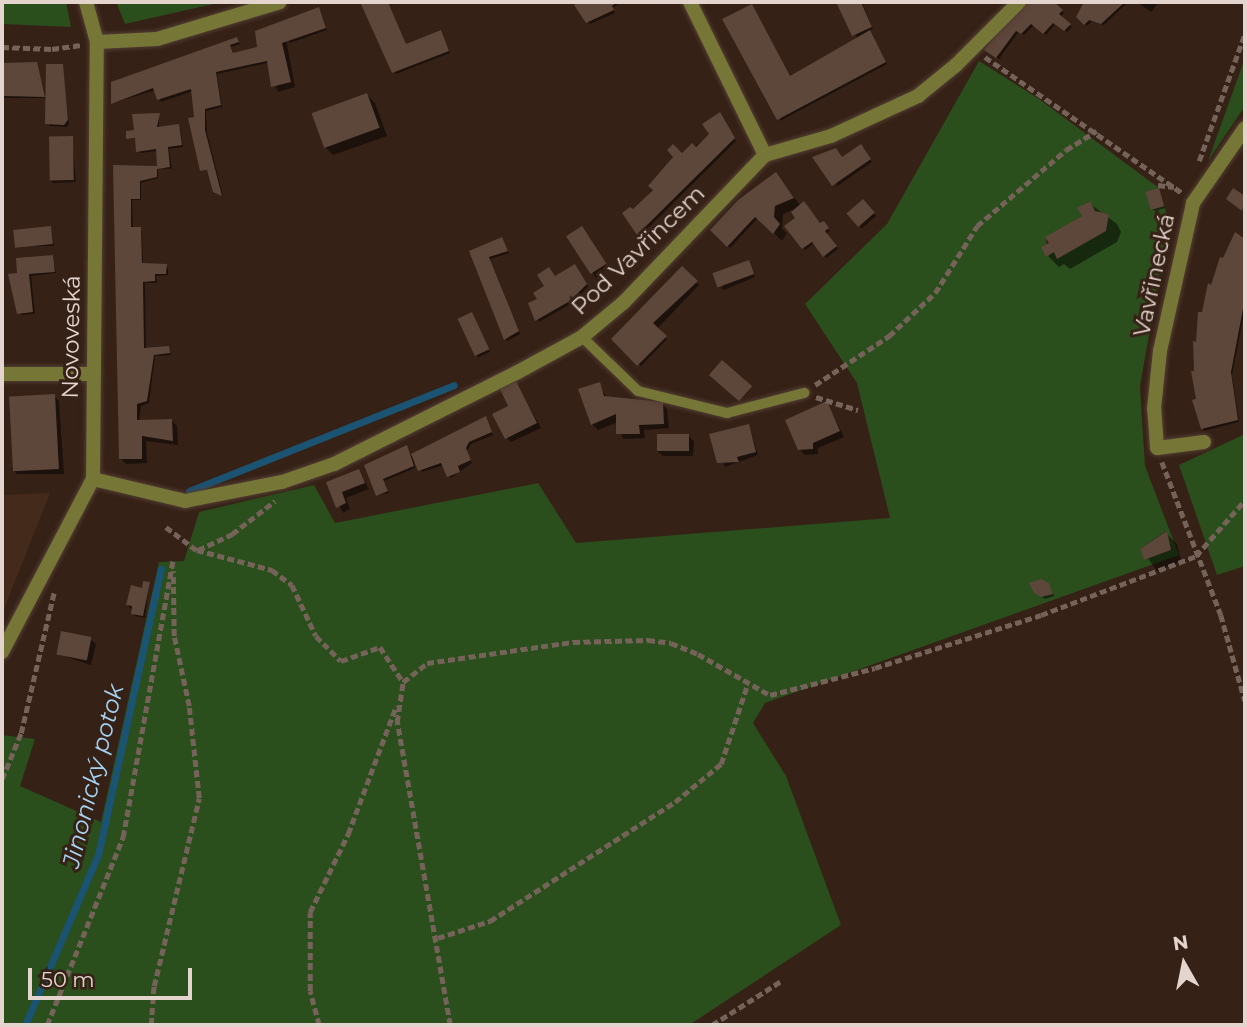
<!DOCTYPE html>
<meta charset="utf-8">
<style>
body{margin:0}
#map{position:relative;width:1247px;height:1027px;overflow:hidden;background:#362116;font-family:Montserrat,sans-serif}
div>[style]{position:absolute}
.built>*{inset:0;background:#432a1b}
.green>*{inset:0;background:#2a4e1c}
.shadow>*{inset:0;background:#0007;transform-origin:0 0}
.stream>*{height:7px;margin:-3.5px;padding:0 3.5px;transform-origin:3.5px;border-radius:3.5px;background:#1b5373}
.building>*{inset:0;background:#5d463a;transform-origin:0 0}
.path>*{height:4.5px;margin-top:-2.25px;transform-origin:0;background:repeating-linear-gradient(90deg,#756359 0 7px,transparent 0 10.5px)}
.roads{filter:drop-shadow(0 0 2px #523e33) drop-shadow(0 0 2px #523e33)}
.service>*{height:10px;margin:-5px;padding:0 5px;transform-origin:5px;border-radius:5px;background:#767637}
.minor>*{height:14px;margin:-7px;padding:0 7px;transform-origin:7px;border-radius:7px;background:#767637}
span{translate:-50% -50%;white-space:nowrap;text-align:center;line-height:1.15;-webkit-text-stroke:6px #362116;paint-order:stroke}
.street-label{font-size:23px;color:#e3d5ce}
.water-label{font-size:24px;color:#a4d2f0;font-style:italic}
.frame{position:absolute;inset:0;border:4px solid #e3d5ce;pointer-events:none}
.north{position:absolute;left:1149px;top:929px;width:70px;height:70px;-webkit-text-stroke:5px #362116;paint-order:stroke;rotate:351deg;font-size:19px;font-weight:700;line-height:28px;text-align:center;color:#e3d5ce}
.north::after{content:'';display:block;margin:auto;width:24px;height:32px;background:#e3d5ce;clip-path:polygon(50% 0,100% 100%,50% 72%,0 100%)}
.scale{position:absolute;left:28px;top:968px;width:164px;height:32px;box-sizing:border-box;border:4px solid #e3d5ce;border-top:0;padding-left:9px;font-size:21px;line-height:24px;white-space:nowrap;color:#e3d5ce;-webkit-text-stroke:5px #362116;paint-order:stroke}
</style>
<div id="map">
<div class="built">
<div style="clip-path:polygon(50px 493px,2px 614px,2px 495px)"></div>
</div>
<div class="green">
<div style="clip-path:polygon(2px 2px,66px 2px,71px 27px,2px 24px)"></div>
<div style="clip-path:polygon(116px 2px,222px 2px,125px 24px)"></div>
<div style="clip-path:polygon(1245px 58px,1245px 106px,1208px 161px)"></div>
<div style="clip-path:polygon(evenodd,979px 61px,1039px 99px,1159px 188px,1146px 192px,1152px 210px,1164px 206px,1169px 222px,1140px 386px,1145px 466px,1179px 555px,765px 703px,753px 723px,786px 776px,841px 925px,689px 1025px,2px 1025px,2px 735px,35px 739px,20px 786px,101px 822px,159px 562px,184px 561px,199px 512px,314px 485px,335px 523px,538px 483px,576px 543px,890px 518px,857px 383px,805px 304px,887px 224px,979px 61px,1089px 201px,1095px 211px,1109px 214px,1106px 231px,1057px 258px,1054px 252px,1047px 256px,1046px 237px,1082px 216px,1078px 208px,1089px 201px,979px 61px,1166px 531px,1171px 550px,1144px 560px,1140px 549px,1166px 531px)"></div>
<div style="clip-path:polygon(1245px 434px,1245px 566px,1217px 575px,1179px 465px)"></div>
</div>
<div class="shadow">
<div style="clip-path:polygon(362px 2px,388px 2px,406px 45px,441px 32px,450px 53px,396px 74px)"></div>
<div style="clip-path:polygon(581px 2px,622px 2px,612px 8px,615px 13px,590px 24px,576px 5px)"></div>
<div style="clip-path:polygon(838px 2px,862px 2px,873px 29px,869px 31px,887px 64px,780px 121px,790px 77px,858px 39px)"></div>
<div style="clip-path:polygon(1027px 2px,1057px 2px,1055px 5px,1064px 13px,1060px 17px,1072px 27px,1067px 32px,1056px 23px,1046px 35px,1034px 25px,1024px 35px,1019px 31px,999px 59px,986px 50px)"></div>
<div style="clip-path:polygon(1086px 2px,1128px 2px,1104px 25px,1092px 21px,1087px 26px,1078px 17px)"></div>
<div style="clip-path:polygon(1137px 2px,1157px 2px,1158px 3px,1151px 12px)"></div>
<div style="clip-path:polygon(320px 11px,327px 30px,290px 43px,286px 39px,295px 87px,278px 92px,268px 63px,217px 74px,222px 107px,206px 111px,207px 133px,223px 196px,214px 191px,209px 171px,202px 170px,193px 91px,161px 102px,156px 90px,113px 103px,237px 39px,240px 44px,231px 47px,234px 55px,259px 48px,256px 38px,261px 31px)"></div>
<div style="clip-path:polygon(36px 64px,46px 98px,2px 98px,2px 66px)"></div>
<div style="clip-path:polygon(62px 66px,69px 123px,67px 127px,49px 126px)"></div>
<div style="clip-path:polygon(367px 95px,375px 103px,387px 136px,333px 155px,325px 147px)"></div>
<div style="clip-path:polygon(159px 115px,159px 129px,180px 128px,183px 147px,169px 149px,172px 169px,158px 168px,157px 151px,140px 153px,137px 139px,128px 138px)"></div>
<div style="clip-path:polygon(722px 116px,736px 141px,640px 236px,624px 214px,633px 212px,682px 155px,712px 134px)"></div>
<div style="clip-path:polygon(72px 138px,76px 182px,53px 183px,51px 181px)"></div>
<div style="clip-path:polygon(863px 149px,872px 162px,836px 187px,843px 159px)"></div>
<div style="clip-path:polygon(115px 167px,158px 168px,158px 178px,141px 183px,141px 200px,132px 200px,133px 228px,142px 231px,143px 265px,168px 268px,168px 275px,156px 276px,157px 283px,145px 283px,146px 349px,168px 348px,171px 355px,155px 356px,149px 403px,141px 406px,139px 422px,172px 421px,177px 426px,178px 445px,146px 441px,147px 463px,126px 464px,121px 459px)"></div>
<div style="clip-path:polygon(776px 175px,801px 206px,830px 231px,826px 234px,838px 249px,826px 258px,815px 243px,805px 250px,786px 226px,798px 218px,792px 210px,783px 214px,782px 229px,787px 233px,782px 241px,758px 218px,730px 248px,712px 230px)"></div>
<div style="clip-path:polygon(1158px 190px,1165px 208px,1155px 211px,1153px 209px)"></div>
<div style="left:863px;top:201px;width:20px;height:19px;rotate:49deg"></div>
<div style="clip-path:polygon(1089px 203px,1117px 224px,1121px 232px,1117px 242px,1070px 269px,1064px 264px,1059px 267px,1048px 256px,1084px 217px)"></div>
<div style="clip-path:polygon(51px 228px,54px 246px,15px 246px)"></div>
<div style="clip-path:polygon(584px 230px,608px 267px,596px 278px,594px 276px)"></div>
<div style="clip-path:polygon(1236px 234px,1245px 241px,1245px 308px,1232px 375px,1239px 422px,1204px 431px,1198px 401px,1198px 344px,1203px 315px)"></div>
<div style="clip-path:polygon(502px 239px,509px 253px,490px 259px,520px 334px,507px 341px,471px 252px)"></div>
<div style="clip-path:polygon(53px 257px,56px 273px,31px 276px,35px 314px,21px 315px,19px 274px)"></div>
<div style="clip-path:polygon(748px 262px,755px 277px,724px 290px,721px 288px)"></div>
<div style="clip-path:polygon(682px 268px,699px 285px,657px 329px,667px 339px,641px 366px,613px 339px)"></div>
<div style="clip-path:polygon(577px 269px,588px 287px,572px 303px,539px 322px,531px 304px,540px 300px,555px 278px)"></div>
<div style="left:472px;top:314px;width:42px;height:13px;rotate:65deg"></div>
<div style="clip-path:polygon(722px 363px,749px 391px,740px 400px,710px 374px)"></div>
<div style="clip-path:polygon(516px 384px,541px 428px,511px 442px,506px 437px)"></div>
<div style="clip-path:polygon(599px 384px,607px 398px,662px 403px,667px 409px,669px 428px,644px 430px,645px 438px,623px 439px,618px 422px,598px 430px,592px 424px)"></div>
<div style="clip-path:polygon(54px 396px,59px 401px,64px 474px,17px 474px,12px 469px)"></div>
<div style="clip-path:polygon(827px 403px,844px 437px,818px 448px,818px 454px,805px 455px,799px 449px)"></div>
<div style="clip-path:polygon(485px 418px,493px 435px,471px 444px,467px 451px,472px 463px,451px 478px,444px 465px,422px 472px,414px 457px,415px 468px,384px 481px,389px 493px,377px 495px,366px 465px,407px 447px,411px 456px)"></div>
<div style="clip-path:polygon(749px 425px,758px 455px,725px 467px,712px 435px)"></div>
<div style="clip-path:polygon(689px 436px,694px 442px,693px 456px,663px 456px,657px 451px)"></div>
<div style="clip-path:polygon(359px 471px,369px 489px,346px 498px,350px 509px,343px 513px,328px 483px)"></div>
<div style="clip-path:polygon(1166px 533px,1177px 544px,1181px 561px,1157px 571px,1142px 550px)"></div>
<div style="clip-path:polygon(149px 584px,145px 618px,135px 616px,128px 605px)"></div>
<div style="clip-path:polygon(1050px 587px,1054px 596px,1045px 599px,1035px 592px)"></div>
<div style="clip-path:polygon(90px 639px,96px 644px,91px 665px,58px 654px)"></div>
</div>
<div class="stream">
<div style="left:189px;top:491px;width:285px;rotate:-21.8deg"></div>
<div style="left:25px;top:1025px;width:185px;rotate:-66.8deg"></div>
<div style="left:98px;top:855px;width:293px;rotate:-77.6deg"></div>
</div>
<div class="building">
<div style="clip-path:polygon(360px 2px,388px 2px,406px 44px,441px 30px,449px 51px,392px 73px)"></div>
<div style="clip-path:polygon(578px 2px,617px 2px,612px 6px,614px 10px,586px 23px,574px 5px)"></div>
<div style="clip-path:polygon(836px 2px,861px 2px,872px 27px,852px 36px)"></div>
<div style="clip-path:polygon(1024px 2px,1054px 2px,1063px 10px,1059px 14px,1071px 24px,1064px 31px,1053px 23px,1043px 34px,1031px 24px,1021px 34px,1016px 31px,996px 58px,984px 50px)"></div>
<div style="clip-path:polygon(1084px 2px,1125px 2px,1101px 24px,1089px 20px,1084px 25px,1076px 17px)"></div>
<div style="clip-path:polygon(752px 4px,790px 76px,870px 30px,886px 62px,777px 120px,722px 19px)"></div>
<div style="clip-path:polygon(319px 7px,326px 28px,282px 43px,291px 82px,271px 87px,267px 61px,216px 72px,221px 105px,205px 109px,205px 130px,222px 196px,213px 192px,207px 170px,200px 171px,188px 118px,194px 117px,191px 89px,157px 100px,153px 88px,111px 104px,111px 82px,237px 37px,239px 42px,230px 45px,233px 53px,257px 47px,255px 31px)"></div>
<div style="clip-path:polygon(37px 62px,45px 97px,2px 96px,2px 63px)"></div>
<div style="clip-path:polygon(46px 64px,63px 64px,68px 120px,64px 125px,45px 124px)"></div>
<div style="left:367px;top:93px;width:37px;height:59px;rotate:70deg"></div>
<div style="clip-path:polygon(720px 112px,735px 138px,637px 235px,622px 213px,630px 207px,633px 209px,653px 190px,648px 186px,673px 157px,667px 150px,673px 144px,682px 153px,692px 143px,696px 147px,709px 134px,702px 124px)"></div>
<div style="clip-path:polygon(160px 113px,157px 127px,179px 124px,182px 145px,168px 147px,170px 167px,157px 169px,157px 177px,140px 181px,140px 199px,131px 199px,131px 227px,141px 227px,142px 263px,167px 264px,166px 274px,155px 274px,155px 281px,143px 282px,144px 348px,169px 346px,170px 353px,154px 355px,147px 401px,137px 404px,137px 420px,172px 419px,173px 441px,142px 436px,142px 459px,119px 459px,113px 165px,157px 166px,156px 149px,136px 152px,135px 138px,126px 139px,126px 131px,134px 130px,132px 114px)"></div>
<div style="left:73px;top:136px;width:44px;height:24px;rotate:89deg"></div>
<div style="clip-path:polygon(861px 144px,871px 159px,832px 186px,812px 157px,836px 148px,842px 157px)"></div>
<div style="clip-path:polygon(776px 172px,794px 198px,775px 206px,774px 217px,780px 224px,773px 234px,755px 217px,727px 247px,710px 230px,738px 200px)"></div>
<div style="left:1159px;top:188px;width:19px;height:14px;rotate:74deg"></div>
<div style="clip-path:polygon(1233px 188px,1245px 196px,1242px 211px,1226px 199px)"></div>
<div style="left:863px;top:199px;width:18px;height:22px;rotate:49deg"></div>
<div style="clip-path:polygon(804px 201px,820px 223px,824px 221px,829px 228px,825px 231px,837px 246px,823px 257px,812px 242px,802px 249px,784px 226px,795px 218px,791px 212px)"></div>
<div style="clip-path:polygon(1090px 201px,1095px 211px,1109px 214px,1106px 231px,1057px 259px,1054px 252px,1046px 257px,1041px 247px,1049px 243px,1045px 237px,1082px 216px,1077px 208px)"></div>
<div style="left:51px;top:226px;width:18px;height:38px;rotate:84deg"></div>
<div style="left:582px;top:226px;width:45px;height:19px;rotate:57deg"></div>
<div style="clip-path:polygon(1235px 232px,1245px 239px,1245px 298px,1231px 372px,1238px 420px,1201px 429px,1192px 400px,1196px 399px,1191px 371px,1194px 371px,1193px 341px,1196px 342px,1198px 312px,1202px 312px,1208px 283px,1211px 285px,1220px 257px,1223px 258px)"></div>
<div style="clip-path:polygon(502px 237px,508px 251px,489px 257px,519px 331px,504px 340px,469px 251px)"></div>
<div style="clip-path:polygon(53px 255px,55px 272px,29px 274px,33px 312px,17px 314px,8px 274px,17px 273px,16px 258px)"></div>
<div style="left:749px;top:260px;width:15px;height:39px;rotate:70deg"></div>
<div style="clip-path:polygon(575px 264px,587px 284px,570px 301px,535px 321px,528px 303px,537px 299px,533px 293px,544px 286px,537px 275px,549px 267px,555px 276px)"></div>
<div style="clip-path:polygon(682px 266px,698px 281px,653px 323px,667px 336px,637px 366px,611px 339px)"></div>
<div style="left:472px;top:312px;width:41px;height:16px;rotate:65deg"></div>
<div style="left:722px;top:360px;width:40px;height:20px;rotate:41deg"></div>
<div style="clip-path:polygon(516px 381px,537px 423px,505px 439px,492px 414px,508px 406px,500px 389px)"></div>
<div style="clip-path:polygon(600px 382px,604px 396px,663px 402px,664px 424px,639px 425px,640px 434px,616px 434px,616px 414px,591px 425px,578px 389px)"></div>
<div style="left:55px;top:394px;width:75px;height:46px;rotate:87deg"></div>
<div style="clip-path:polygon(827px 401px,840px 431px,813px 443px,813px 449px,798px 450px,785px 420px)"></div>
<div style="clip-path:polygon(486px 416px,492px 432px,469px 442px,466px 448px,471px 460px,458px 466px,460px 472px,447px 477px,441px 463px,418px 471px,411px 454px)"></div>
<div style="clip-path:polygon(749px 424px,756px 452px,737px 457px,739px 462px,717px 463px,709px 434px)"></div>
<div style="left:689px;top:434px;width:17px;height:32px;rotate:90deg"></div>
<div style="clip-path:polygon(407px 445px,414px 466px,383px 479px,388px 491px,376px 496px,364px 465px)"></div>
<div style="clip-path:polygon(359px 469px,365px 483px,342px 492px,346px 503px,336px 508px,326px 482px)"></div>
<div style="clip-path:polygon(1167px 531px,1171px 550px,1144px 560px,1140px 549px)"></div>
<div style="clip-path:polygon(1041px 579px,1049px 583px,1053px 594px,1041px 597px,1034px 593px,1029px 583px)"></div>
<div style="clip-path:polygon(143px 581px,150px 582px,143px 616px,131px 614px,132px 606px,126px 605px,131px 585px,142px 588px)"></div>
<div style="left:61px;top:631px;width:31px;height:24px;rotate:11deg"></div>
</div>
<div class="path">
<div style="left:2px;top:47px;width:50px;rotate:2.3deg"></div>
<div style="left:52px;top:49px;width:29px;rotate:-8deg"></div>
<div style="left:985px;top:57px;width:239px;rotate:34.6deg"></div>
<div style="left:1199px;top:161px;width:136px;rotate:-70.2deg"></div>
<div style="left:1158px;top:185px;width:16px;rotate:7deg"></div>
<div style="left:815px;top:385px;width:89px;rotate:-33.5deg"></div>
<div style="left:889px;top:336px;width:63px;rotate:-43.1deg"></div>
<div style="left:935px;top:293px;width:79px;rotate:-57.9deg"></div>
<div style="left:977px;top:226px;width:117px;rotate:-40.5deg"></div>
<div style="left:1066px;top:150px;width:36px;rotate:-32deg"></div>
<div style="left:816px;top:397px;width:44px;rotate:17.2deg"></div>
<div style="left:1162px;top:462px;width:164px;rotate:68.9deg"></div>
<div style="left:1221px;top:615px;width:89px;rotate:74.4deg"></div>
<div style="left:166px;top:527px;width:39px;rotate:37deg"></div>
<div style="left:197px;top:550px;width:78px;rotate:14.9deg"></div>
<div style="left:272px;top:570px;width:25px;rotate:37deg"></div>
<div style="left:292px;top:585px;width:56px;rotate:64.8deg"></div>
<div style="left:316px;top:636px;width:35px;rotate:45deg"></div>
<div style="left:341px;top:661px;width:41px;rotate:-19.7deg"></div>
<div style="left:380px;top:647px;width:42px;rotate:56.7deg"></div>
<div style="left:198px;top:550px;width:38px;rotate:-25deg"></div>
<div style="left:232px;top:534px;width:54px;rotate:-37.5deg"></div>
<div style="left:2px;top:779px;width:50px;rotate:-67.6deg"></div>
<div style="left:21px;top:733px;width:145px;rotate:-76.8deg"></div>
<div style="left:438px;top:938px;width:55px;rotate:-18.1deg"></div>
<div style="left:490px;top:921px;width:220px;rotate:-32.8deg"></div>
<div style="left:675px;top:802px;width:60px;rotate:-39.6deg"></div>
<div style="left:721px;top:764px;width:82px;rotate:-71.6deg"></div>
<div style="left:47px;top:1025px;width:203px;rotate:-68deg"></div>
<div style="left:123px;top:837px;width:281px;rotate:-79.8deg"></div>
<div style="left:151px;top:1025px;width:39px;rotate:-86deg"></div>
<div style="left:154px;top:986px;width:193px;rotate:-76.5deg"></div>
<div style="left:199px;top:798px;width:93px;rotate:-96.2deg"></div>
<div style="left:189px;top:706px;width:72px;rotate:-102.1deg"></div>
<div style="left:174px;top:636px;width:65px;rotate:-90.9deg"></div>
<div style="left:319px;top:1025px;width:35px;rotate:-105deg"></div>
<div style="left:310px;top:991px;width:79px;rotate:-90deg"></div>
<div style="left:310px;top:912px;width:87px;rotate:-64deg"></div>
<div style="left:348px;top:834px;width:137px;rotate:-69.4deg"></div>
<div style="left:450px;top:1025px;width:308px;rotate:-99.9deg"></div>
<div style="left:397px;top:722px;width:40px;rotate:-81.5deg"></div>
<div style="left:403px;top:682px;width:31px;rotate:-38deg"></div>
<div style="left:427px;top:663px;width:148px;rotate:-8.2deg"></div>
<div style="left:573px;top:642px;width:75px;rotate:-1.5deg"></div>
<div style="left:648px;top:640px;width:23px;rotate:7deg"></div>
<div style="left:671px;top:643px;width:29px;rotate:22deg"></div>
<div style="left:698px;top:654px;width:83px;rotate:29.7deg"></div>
<div style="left:770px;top:695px;width:108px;rotate:-14.4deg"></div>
<div style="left:875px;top:668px;width:174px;rotate:-17.7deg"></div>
<div style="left:1041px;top:615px;width:166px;rotate:-20.8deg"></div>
<div style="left:1196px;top:556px;width:74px;rotate:-48.8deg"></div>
<div style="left:712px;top:1025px;width:82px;rotate:-32.5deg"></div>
</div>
<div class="roads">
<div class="service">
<div style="left:582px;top:337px;width:78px;rotate:44deg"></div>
<div style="left:638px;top:391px;width:92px;rotate:13.9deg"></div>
<div style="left:727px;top:413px;width:80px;rotate:-14.6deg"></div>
</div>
<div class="minor">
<div style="left:690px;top:2px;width:170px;rotate:63.9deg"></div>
<div style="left:97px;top:42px;width:60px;rotate:-2.9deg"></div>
<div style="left:157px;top:39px;width:128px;rotate:-16.7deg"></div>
<div style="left:2px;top:374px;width:92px"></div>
<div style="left:1204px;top:442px;width:47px;rotate:172.7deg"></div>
<div style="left:1157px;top:448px;width:39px;rotate:-94deg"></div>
<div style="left:1154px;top:409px;width:58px;rotate:-84.1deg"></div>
<div style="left:1160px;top:351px;width:152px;rotate:-77.4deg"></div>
<div style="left:1193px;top:203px;width:91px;rotate:-55.3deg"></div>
<div style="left:93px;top:479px;width:95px;rotate:13.4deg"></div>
<div style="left:185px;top:501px;width:99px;rotate:-11.1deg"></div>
<div style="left:282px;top:482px;width:55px;rotate:-19.1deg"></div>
<div style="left:334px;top:464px;width:203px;rotate:-26.6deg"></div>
<div style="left:516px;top:373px;width:75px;rotate:-28.6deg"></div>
<div style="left:582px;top:337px;width:55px;rotate:-39.8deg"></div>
<div style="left:624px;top:302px;width:204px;rotate:-46.2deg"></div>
<div style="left:765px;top:155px;width:69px;rotate:-16.1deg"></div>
<div style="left:831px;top:136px;width:96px;rotate:-24.7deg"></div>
<div style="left:918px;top:96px;width:49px;rotate:-39.2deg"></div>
<div style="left:956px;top:65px;width:89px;rotate:-45deg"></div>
<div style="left:2px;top:652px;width:195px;rotate:-62.3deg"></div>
<div style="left:93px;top:479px;width:437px;rotate:-89.5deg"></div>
<div style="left:97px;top:42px;width:41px;rotate:-105.4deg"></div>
</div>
</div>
<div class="street-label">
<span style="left:638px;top:250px;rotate:-44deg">Pod Vavřincem</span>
<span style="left:1154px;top:275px;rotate:-78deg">Vavřinecká</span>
<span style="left:71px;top:337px;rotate:-89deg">Novoveská</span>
</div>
<div class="water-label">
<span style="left:93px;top:776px;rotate:-76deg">Jinonický potok</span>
</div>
<div class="frame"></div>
<div class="north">N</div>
<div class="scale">50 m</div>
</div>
